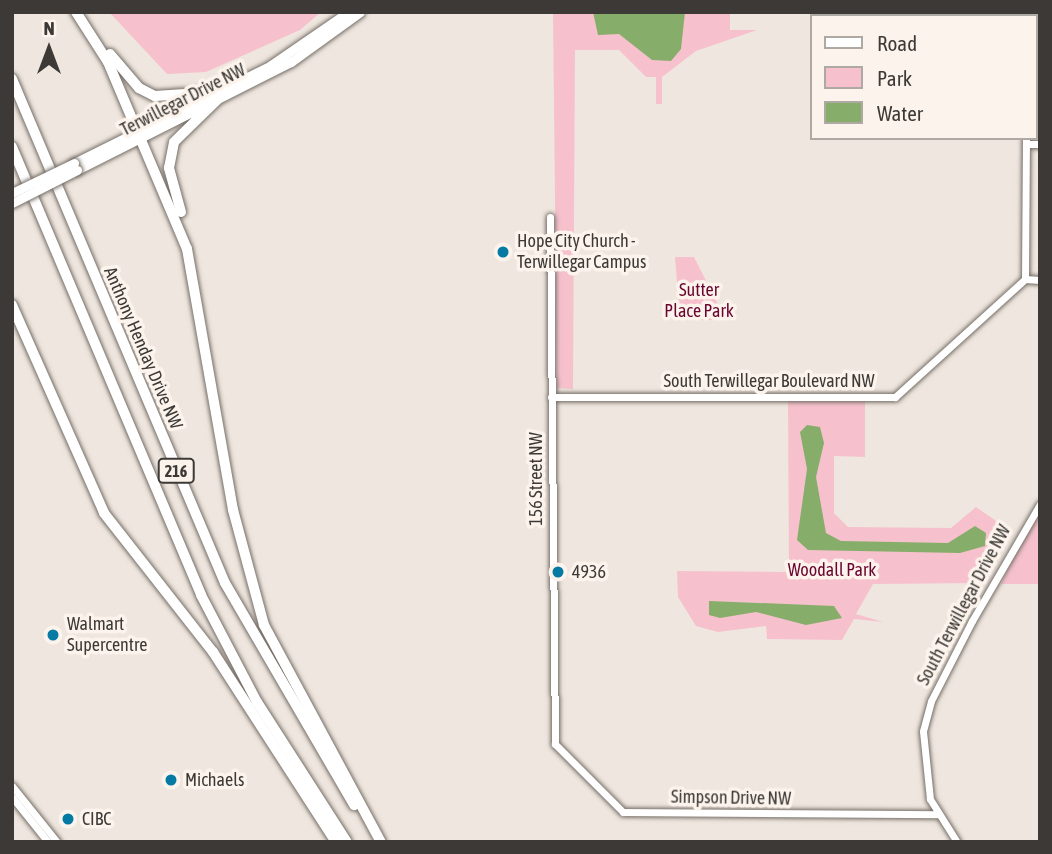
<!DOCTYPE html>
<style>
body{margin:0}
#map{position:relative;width:1052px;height:854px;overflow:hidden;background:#efe7df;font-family:"Asap Condensed",sans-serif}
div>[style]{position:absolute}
.green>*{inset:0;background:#f6c1cc}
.water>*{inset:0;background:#86ae6a}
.roads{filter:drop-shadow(0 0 2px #756e67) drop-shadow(0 0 2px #756e67)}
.minor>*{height:7px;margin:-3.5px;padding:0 3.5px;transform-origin:3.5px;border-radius:3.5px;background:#fff}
.major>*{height:9px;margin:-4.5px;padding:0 4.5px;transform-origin:4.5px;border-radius:4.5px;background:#fff}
.highway>*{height:10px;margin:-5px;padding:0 5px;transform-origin:5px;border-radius:5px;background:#fff}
.bridges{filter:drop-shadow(0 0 2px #756e67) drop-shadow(0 0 2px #756e67)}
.major-bridge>*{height:9px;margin:-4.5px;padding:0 4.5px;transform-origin:4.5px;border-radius:4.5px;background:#fff}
.dots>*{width:19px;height:19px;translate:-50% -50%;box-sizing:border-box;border:4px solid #fcf4ec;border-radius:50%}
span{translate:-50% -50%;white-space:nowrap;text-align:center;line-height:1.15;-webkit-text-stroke:7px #fcf4ec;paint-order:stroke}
.shield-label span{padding:2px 5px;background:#fcf4ec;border:2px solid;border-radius:5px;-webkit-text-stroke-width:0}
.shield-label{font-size:16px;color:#3c3936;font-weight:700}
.street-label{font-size:18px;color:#3c3936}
.poi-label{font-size:18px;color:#3c3936}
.left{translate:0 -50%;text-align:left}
.park-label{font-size:18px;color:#6a0530}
.frame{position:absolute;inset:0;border:14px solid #3c3936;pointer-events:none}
.legend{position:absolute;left:810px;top:14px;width:228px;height:126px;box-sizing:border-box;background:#fcf4ec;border:2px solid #afa9a3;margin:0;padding:9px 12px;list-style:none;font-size:21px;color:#3c3936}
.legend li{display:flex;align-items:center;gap:14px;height:35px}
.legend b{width:35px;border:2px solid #afa9a3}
.north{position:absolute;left:14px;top:14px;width:70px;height:70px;-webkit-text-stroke:5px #fcf4ec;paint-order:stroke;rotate:0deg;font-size:19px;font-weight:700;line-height:28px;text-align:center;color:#3c3936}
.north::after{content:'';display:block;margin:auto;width:24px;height:32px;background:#3c3936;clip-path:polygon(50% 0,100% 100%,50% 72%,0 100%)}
</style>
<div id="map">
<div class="green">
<div style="clip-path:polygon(109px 12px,321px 12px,300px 30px,206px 72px,167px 74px)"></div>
<div style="clip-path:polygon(553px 12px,730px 12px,730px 30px,757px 30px,696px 51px,662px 77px,662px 104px,656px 104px,656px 77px,646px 77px,619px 50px,575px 50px,573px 389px,557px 388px)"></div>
<div style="clip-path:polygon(675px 257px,694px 257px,726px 320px,680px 320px)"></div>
<div style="clip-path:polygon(788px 401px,865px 401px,865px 457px,834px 456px,834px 513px,848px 527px,951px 528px,976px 507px,1012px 532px,984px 583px,873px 584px,856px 614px,883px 622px,854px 619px,842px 640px,767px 639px,766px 626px,718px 632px,696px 626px,678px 597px,677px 571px,789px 572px)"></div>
<div style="clip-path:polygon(1040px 511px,1040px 584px,1001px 584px,1024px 534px)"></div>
</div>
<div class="water">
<div style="clip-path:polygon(593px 12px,685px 12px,681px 49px,671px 61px,652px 60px,619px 34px,598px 35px)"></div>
<div style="clip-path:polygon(807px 425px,820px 427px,824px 443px,816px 477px,826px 533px,841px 541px,948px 543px,975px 526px,986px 533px,985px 546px,960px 553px,808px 550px,797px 540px,807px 469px,800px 432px)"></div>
<div style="clip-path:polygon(709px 601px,834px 606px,842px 618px,806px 625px,756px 612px,720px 618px,709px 615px)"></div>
</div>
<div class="roads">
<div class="minor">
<div style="left:1026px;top:12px;width:4px;rotate:90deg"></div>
<div style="left:1026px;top:144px;width:14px"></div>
<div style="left:550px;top:217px;width:527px;rotate:89.46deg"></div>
<div style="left:555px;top:744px;width:96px;rotate:45deg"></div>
<div style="left:623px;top:812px;width:315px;rotate:0.4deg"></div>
<div style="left:1025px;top:279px;width:141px;rotate:-89.6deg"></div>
<div style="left:1025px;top:279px;width:15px;rotate:4deg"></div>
<div style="left:551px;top:397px;width:344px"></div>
<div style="left:895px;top:397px;width:176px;rotate:-42.2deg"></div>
<div style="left:12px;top:786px;width:72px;rotate:51.2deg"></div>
<div style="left:12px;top:797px;width:58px;rotate:51.3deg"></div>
<div style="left:957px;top:842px;width:51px;rotate:-122.1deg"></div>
<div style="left:930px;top:799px;width:68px;rotate:-95.9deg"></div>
<div style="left:923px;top:731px;width:31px;rotate:-75deg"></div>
<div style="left:931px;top:701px;width:90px;rotate:-62.9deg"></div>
<div style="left:972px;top:621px;width:135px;rotate:-59.8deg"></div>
</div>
<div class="major">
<div style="left:74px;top:163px;width:220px;rotate:-26.4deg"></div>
<div style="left:271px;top:65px;width:93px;rotate:-34.5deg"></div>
<div style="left:77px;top:170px;width:240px;rotate:-26.8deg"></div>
<div style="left:291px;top:62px;width:85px;rotate:-35.9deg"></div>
</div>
<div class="highway">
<div style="left:76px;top:12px;width:59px;rotate:57.4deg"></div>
<div style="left:108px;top:62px;width:203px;rotate:67.1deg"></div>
<div style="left:187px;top:249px;width:265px;rotate:80deg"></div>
<div style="left:233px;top:510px;width:119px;rotate:74.9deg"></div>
<div style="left:264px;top:625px;width:247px;rotate:61.7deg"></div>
<div style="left:110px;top:54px;width:45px;rotate:49.5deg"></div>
<div style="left:139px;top:88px;width:18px;rotate:27deg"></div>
<div style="left:155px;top:96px;width:60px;rotate:-3.8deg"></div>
<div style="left:12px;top:79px;width:547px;rotate:67.09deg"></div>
<div style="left:225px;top:583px;width:257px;rotate:59.8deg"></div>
<div style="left:12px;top:147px;width:486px;rotate:67.1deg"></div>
<div style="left:201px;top:595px;width:121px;rotate:62.4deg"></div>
<div style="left:257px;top:702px;width:166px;rotate:57.3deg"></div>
<div style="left:181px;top:212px;width:46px;rotate:-105.3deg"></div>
<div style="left:169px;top:168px;width:26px;rotate:-79deg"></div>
<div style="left:174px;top:142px;width:62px;rotate:-44.3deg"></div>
<div style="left:12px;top:305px;width:227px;rotate:66.1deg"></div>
<div style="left:104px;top:513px;width:177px;rotate:51.9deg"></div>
<div style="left:213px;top:652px;width:226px;rotate:57.1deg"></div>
</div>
</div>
<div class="bridges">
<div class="major-bridge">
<div style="left:12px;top:193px;width:69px;rotate:-25.8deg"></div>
<div style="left:12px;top:203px;width:73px;rotate:-26.9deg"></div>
</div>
</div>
<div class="dots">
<div style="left:503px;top:252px;background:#057aa3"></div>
<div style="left:558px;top:572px;background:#057aa3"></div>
<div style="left:53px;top:635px;background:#057aa3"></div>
<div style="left:171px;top:780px;background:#057aa3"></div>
<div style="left:68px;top:819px;background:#057aa3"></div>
</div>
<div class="shield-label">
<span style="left:176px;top:471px">216</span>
</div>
<div class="street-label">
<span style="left:183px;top:100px;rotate:-27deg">Terwillegar Drive NW</span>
<span style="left:143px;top:348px;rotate:67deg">Anthony Henday Drive NW</span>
<span style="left:769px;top:381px">South Terwillegar Boulevard NW</span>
<span style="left:536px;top:479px;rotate:-90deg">156 Street NW</span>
<span style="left:964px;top:605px;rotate:-62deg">South Terwillegar Drive NW</span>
<span style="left:731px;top:798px;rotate:1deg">Simpson Drive NW</span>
</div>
<div class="poi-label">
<span class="left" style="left:517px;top:252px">Hope City Church -<br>Terwillegar Campus</span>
<span class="left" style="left:572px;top:572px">4936</span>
<span class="left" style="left:67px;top:635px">Walmart<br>Supercentre</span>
<span class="left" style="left:185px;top:780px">Michaels</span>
<span class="left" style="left:82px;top:819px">CIBC</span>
</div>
<div class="park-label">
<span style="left:699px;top:301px">Sutter<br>Place Park</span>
<span style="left:832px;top:570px">Woodall Park</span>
</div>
<div class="frame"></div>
<ul class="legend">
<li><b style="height:9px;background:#fff"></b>Road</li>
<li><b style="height:19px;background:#f6c1cc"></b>Park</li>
<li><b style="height:19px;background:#86ae6a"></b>Water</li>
</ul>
<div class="north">N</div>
</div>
